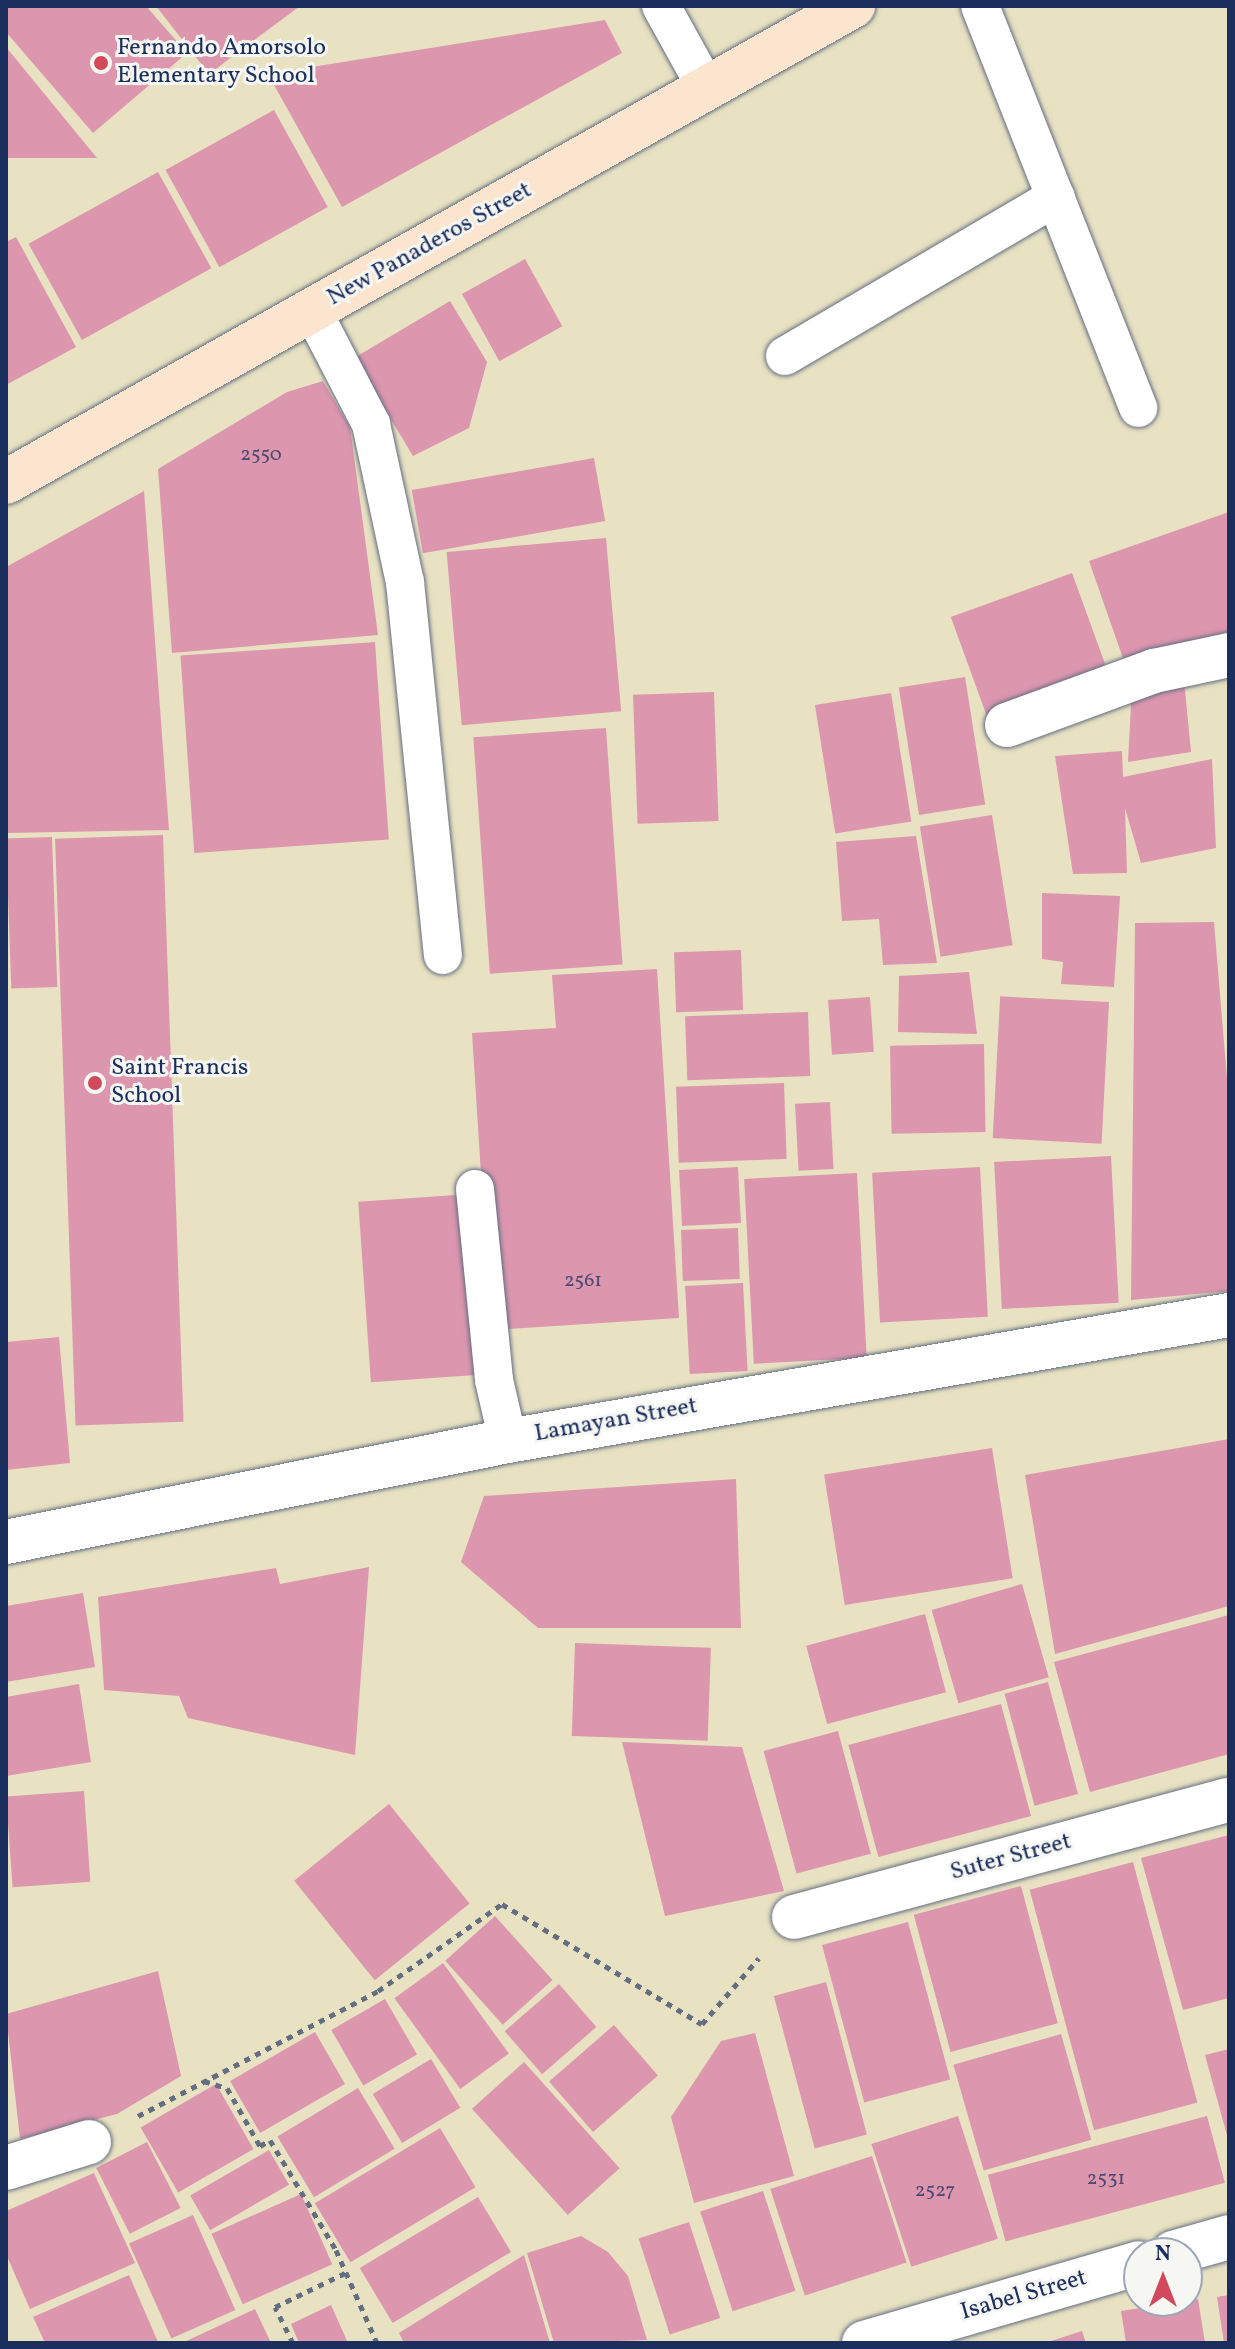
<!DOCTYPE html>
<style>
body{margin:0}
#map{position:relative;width:1235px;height:2349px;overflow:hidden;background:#e8e2c2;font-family:Vollkorn,serif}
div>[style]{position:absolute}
.building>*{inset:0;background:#dc96ae;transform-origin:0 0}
.path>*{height:5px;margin-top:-2.5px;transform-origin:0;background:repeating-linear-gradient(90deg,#636e81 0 6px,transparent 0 12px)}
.roads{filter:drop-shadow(0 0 2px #636e81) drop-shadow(0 0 2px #636e81)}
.service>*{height:38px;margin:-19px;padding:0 19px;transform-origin:19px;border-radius:19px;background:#fff}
.pedestrian>*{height:44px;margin:-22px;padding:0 22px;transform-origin:22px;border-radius:22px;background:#fff}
.minor>*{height:44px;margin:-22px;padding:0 22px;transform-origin:22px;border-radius:22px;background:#fff}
.secondary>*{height:44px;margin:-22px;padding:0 22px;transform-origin:22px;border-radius:22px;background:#fbe5cf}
.dots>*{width:22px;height:22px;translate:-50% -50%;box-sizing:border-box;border:4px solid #f6f6f2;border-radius:50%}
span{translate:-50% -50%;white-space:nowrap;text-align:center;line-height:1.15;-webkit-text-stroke:6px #f6f6f2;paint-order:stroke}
.number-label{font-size:20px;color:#4b4972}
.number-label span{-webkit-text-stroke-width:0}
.poi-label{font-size:24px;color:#1b2f5e}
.left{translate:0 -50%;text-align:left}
.street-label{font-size:24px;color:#1b2f5e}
.frame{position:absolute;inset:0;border:8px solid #1b2f5e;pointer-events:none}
.north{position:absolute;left:1123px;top:2237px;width:80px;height:80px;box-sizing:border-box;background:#f6f6f2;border:2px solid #9ea6b7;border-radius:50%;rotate:0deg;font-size:22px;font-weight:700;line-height:32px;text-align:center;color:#1b2f5e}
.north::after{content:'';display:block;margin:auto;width:28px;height:36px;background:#d1495b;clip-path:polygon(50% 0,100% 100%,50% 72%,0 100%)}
</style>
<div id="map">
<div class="building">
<div style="clip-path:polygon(6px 6px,146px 6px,187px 53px,93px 133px,6px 32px)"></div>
<div style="clip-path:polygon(156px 6px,300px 6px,209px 74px)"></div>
<div style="clip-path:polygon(605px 20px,622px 53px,342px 207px,268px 74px)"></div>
<div style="clip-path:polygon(6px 47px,97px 158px,6px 158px)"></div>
<div style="left:274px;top:110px;width:111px;height:124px;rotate:61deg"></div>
<div style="left:158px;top:172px;width:110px;height:148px;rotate:61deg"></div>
<div style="clip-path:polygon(16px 237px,76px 347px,6px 385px,6px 242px)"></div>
<div style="left:525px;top:259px;width:77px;height:72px;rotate:61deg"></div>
<div style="clip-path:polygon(450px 301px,487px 362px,469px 428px,413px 456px,354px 358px)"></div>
<div style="clip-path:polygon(323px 381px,350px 427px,378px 635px,172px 653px,158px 469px,287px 392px)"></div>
<div style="left:594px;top:458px;width:64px;height:185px;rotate:80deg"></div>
<div style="clip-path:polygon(144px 491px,169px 830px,6px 833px,6px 567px)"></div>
<div style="clip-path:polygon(1229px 512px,1229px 631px,1126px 667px,1089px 561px)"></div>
<div style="left:606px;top:538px;width:174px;height:160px;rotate:85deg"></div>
<div style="left:1072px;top:573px;width:113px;height:129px;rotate:70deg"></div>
<div style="left:375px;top:642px;width:198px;height:195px;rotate:86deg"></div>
<div style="left:965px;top:677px;width:129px;height:67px;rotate:81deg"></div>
<div style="clip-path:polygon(1184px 680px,1191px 752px,1128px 762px,1132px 685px)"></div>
<div style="left:714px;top:692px;width:129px;height:81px;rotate:88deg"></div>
<div style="left:891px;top:693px;width:130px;height:77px;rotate:81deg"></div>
<div style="left:606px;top:728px;width:237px;height:133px;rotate:86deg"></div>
<div style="clip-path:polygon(1122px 751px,1123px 777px,1212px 759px,1216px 848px,1141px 863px,1125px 808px,1127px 873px,1073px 874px,1055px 756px)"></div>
<div style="left:992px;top:815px;width:132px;height:73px;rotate:81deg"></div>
<div style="left:163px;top:835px;width:587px;height:108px;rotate:88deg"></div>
<div style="clip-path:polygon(916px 836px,937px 963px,883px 965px,879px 919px,842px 921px,836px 842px)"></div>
<div style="left:52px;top:837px;width:150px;height:46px;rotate:88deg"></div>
<div style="clip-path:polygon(1042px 893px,1120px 896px,1114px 987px,1061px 984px,1063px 962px,1042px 959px)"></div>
<div style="clip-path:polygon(1214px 922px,1229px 1103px,1229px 1291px,1131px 1300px,1135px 923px)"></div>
<div style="left:741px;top:950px;width:60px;height:67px;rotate:88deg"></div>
<div style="clip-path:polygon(657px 969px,679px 1318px,491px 1330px,472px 1033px,556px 1028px,552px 975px)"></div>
<div style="clip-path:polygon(969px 972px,977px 1034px,898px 1032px,899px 976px)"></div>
<div style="left:870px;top:997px;width:55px;height:42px;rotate:86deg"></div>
<div style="left:1109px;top:1002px;width:142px;height:109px;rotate:93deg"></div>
<div style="left:808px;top:1012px;width:64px;height:123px;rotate:88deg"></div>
<div style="left:984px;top:1044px;width:88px;height:94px;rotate:89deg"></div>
<div style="left:784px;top:1083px;width:76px;height:108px;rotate:88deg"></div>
<div style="left:830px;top:1102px;width:67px;height:35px;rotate:87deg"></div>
<div style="left:1111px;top:1156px;width:147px;height:117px;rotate:87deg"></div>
<div style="left:738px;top:1167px;width:56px;height:59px;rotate:87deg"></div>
<div style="left:980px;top:1167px;width:150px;height:108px;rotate:87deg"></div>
<div style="left:857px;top:1173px;width:185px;height:113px;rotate:87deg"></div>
<div style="left:470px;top:1194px;width:181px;height:112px;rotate:86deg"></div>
<div style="left:738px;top:1228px;width:51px;height:57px;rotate:88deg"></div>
<div style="left:743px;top:1283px;width:88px;height:58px;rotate:87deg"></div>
<div style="clip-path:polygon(59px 1337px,70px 1463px,6px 1470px,6px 1342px)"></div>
<div style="clip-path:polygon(1229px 1439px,1229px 1606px,1055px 1654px,1025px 1475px)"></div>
<div style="left:992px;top:1448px;width:132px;height:170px;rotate:81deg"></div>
<div style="clip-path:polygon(736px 1479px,741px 1628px,538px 1628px,461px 1562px,484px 1496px)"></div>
<div style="clip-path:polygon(369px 1567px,355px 1755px,188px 1718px,179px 1696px,104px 1690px,98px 1597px,276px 1568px,280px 1584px)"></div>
<div style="left:1022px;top:1584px;width:97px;height:94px;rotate:74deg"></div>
<div style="clip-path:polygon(83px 1593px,95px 1667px,6px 1682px,6px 1606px)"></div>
<div style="left:925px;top:1614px;width:81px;height:123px;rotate:75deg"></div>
<div style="clip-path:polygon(1229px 1615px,1229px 1754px,1090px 1792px,1054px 1662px)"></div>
<div style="left:575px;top:1643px;width:136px;height:93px;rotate:2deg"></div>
<div style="left:1048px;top:1682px;width:116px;height:45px;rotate:75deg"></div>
<div style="clip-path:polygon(79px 1684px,91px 1762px,6px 1776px,6px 1697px)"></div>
<div style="left:1001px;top:1704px;width:116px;height:158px;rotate:75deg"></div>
<div style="left:838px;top:1731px;width:127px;height:77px;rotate:75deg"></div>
<div style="clip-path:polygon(622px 1742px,742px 1747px,784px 1891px,665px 1916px)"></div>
<div style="left:84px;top:1791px;width:91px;height:78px;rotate:86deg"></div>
<div style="left:389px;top:1804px;width:128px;height:122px;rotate:51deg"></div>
<div style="clip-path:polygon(1229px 1835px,1229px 1998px,1183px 2010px,1141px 1858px)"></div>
<div style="left:1133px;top:1862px;width:249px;height:107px;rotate:75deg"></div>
<div style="left:1021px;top:1886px;width:142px;height:111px;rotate:75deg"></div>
<div style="left:495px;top:1916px;width:86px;height:67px;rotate:48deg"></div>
<div style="left:908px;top:1922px;width:163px;height:89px;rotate:75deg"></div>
<div style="left:443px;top:1963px;width:112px;height:60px;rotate:54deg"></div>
<div style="clip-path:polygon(158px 1971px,181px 2076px,117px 2114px,20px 2139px,6px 2014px)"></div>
<div style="left:826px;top:1982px;width:158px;height:54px;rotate:75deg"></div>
<div style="left:559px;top:1984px;width:57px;height:72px;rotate:49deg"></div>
<div style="left:385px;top:1999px;width:64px;height:62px;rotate:60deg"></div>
<div style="left:614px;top:2025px;width:67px;height:86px;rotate:49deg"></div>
<div style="left:315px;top:2032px;width:60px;height:98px;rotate:60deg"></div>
<div style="clip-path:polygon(755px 2033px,794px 2176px,694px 2203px,671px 2117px,721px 2041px)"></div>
<div style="left:1061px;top:2034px;width:110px;height:112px;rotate:74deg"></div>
<div style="clip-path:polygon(1229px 2049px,1229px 2139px,1228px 2139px,1205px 2055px)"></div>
<div style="left:431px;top:2059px;width:57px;height:68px;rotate:59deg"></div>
<div style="left:524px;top:2062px;width:143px;height:70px;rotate:48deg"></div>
<div style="left:216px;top:2084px;width:75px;height:87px;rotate:60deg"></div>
<div style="left:358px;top:2088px;width:71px;height:94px;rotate:59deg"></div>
<div style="left:958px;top:2116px;width:129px;height:91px;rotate:72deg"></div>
<div style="left:1207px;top:2116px;width:69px;height:227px;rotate:75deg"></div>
<div style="left:440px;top:2128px;width:69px;height:146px;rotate:59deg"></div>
<div style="left:147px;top:2142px;width:74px;height:57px;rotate:63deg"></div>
<div style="left:269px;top:2150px;width:40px;height:91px;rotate:60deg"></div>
<div style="left:872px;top:2156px;width:112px;height:107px;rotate:72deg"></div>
<div style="clip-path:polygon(94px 2173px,135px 2263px,30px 2309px,6px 2254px,6px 2211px)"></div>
<div style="left:763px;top:2191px;width:105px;height:66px;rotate:72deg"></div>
<div style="left:301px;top:2194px;width:77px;height:98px;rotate:66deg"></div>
<div style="left:478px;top:2197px;width:64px;height:138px;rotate:59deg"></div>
<div style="left:193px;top:2215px;width:104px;height:70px;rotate:66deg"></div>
<div style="left:689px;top:2222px;width:101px;height:53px;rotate:72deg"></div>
<div style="clip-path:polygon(581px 2236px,608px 2252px,628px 2276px,647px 2340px,554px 2343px,527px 2253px)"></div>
<div style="clip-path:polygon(524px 2255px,550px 2343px,404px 2343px,399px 2333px)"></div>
<div style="clip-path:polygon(129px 2275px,158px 2342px,45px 2343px,33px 2317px)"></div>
<div style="clip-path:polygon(1229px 2295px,1229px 2343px,1224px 2343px,1217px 2297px)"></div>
<div style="clip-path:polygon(1198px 2299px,1205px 2343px,1126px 2343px,1121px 2311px)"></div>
<div style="clip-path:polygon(331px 2305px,348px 2343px,299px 2343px,291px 2324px)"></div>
<div style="clip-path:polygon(255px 2309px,271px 2343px,182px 2343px)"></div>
<div style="clip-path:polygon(1082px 2331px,1086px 2343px,1048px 2343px,1048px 2342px)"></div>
</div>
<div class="path">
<div style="left:204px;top:2081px;width:24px;rotate:17deg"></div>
<div style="left:227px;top:2088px;width:67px;rotate:60.4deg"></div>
<div style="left:260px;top:2146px;width:12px;rotate:-31deg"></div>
<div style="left:270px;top:2140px;width:128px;rotate:59deg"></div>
<div style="left:336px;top:2250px;width:102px;rotate:66.2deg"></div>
<div style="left:138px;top:2116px;width:271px;rotate:-27.5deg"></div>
<div style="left:378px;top:1991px;width:151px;rotate:-35.1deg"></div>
<div style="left:502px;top:1904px;width:233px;rotate:31deg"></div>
<div style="left:702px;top:2024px;width:87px;rotate:-49.2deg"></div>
<div style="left:293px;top:2343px;width:40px;rotate:-116.6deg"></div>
<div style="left:275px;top:2307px;width:78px;rotate:-25.9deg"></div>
</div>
<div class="roads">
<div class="service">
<div style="left:661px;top:6px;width:95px;rotate:61deg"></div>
<div style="left:980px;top:6px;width:432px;rotate:68.5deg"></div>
<div style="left:313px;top:312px;width:126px;rotate:62.6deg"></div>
<div style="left:371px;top:424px;width:162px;rotate:77.9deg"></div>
<div style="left:405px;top:582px;width:375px;rotate:84.2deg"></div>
<div style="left:785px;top:356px;width:314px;rotate:-30.4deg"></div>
<div style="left:475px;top:1189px;width:192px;rotate:84.3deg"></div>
<div style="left:494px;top:1380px;width:63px;rotate:77.1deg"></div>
</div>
<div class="pedestrian">
<div style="left:6px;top:2168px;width:87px;rotate:-17.4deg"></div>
</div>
<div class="minor">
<div style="left:1007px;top:725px;width:157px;rotate:-20.2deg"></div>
<div style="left:1154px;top:671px;width:77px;rotate:-12deg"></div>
<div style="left:6px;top:1542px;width:512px;rotate:-11.38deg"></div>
<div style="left:508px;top:1441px;width:732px;rotate:-9.91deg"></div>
<div style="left:794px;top:1917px;width:450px;rotate:-15.1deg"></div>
<div style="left:1173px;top:2253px;width:58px;rotate:-15.9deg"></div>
<div style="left:864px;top:2343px;width:286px;rotate:-16.2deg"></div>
</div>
<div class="secondary">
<div style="left:6px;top:482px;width:972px;rotate:-29.34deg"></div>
</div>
</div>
<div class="dots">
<div style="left:101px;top:63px;background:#d1495b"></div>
<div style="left:95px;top:1083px;background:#d1495b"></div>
</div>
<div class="number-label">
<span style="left:261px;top:455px">2550</span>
<span style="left:583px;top:1281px">2561</span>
<span style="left:1106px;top:2179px">2531</span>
<span style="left:935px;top:2191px">2527</span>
</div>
<div class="poi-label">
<span class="left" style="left:117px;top:63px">Fernando Amorsolo<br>Elementary School</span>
<span class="left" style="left:111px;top:1083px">Saint Francis<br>School</span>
</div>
<div class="street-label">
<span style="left:430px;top:245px;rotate:-29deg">New Panaderos Street</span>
<span style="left:616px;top:1421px;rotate:-10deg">Lamayan Street</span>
<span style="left:1011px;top:1858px;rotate:-15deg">Suter Street</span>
<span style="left:1024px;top:2296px;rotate:-16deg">Isabel Street</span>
</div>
<div class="frame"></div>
<div class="north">N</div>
</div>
